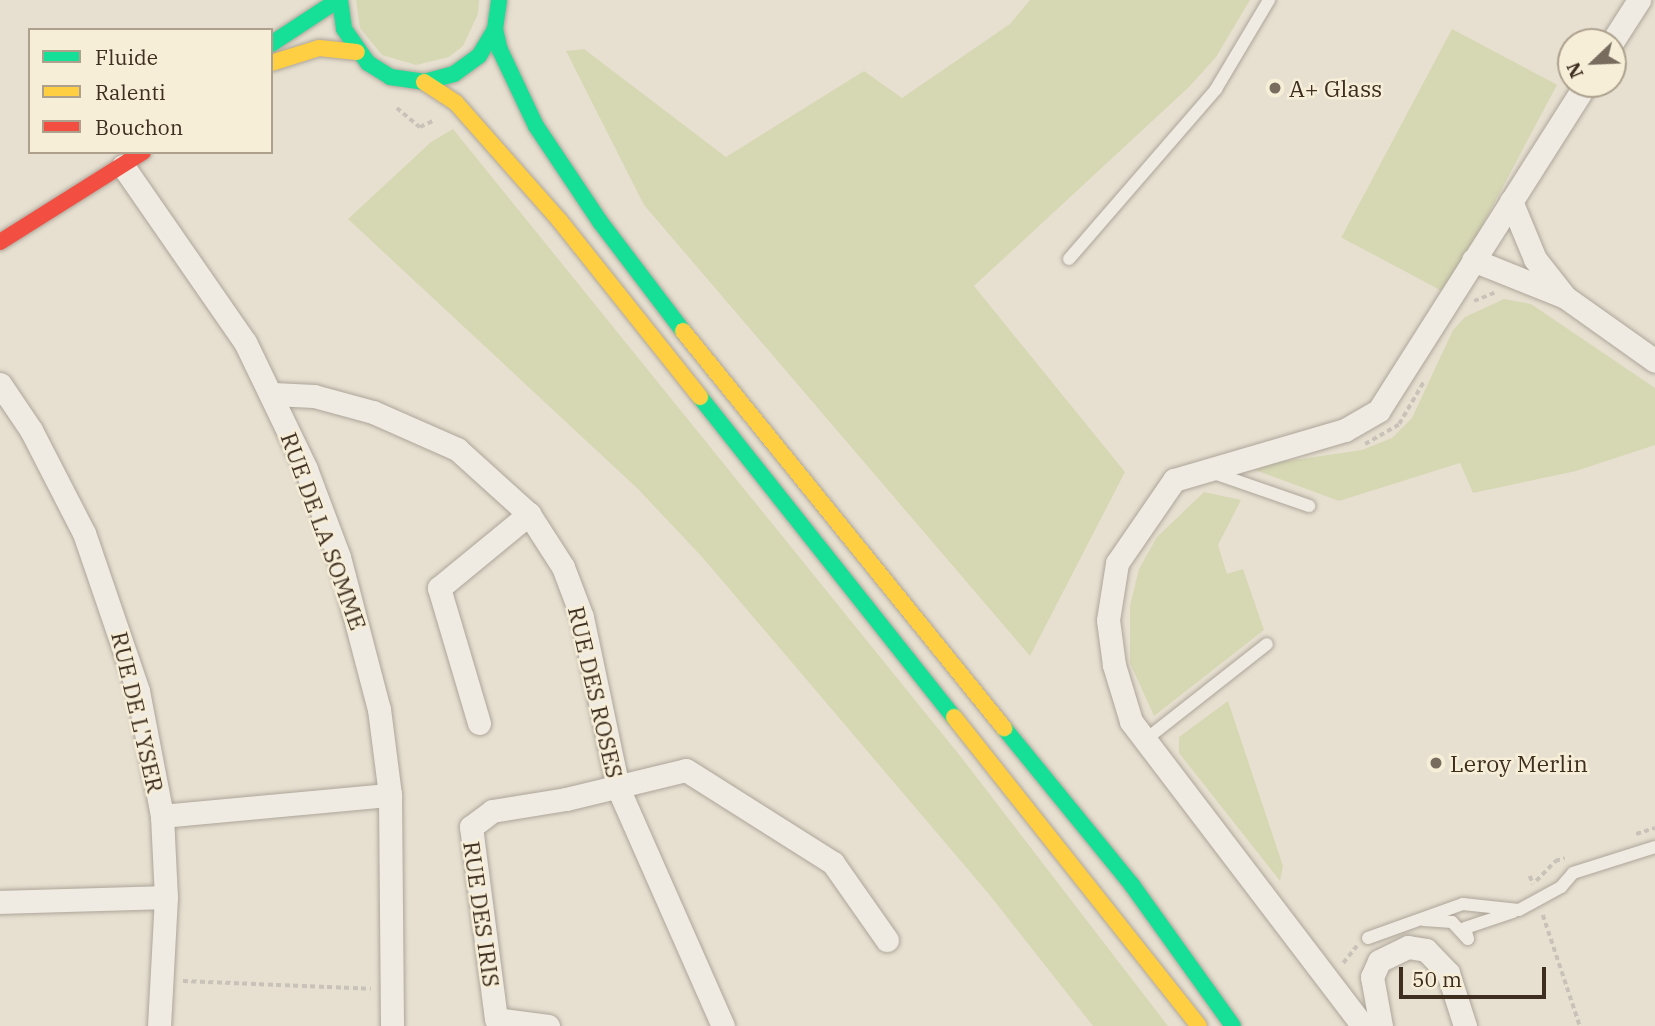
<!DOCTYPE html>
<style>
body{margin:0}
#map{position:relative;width:1655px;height:1026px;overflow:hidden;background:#e7e0d1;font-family:"IBM Plex Serif",serif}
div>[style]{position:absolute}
.green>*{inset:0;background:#d6d7b3;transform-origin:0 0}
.path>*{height:3.5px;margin-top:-1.75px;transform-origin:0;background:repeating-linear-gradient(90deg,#c8c2b9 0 5px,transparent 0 8.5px)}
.roads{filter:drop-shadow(0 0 2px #ada599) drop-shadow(0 0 2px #ada599)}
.lane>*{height:12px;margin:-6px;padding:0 6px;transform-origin:6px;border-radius:6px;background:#efebe3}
.street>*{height:23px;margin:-11.5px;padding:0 11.5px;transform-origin:11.5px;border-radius:11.5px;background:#efebe3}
.fast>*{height:16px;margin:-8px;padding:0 8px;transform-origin:8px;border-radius:8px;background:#16e098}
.slow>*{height:16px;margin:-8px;padding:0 8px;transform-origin:8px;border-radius:8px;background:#ffcf43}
.jam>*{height:16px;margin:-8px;padding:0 8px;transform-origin:8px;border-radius:8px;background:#f24e42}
.dots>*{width:19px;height:19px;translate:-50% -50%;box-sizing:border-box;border:4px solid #f7eed8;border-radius:50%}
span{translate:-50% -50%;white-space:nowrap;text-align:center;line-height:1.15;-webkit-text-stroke:5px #f7eed8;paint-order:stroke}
.poi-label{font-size:23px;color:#3d2e20}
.left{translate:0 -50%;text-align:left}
.street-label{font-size:23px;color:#3d2e20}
.legend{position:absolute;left:28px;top:28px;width:245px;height:126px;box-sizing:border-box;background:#f7eed8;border:2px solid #ada18e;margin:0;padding:9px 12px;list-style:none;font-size:21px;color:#3d2e20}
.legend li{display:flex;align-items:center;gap:14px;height:35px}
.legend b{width:35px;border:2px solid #ada18e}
.north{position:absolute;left:1557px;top:28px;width:70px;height:70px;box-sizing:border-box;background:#f7eed8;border:2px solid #ada18e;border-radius:50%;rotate:247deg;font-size:19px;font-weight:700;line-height:28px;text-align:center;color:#3d2e20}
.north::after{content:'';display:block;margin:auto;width:24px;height:32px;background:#786c5e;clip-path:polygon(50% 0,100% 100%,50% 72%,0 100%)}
.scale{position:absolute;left:1399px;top:967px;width:147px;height:32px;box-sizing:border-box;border:4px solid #3d2e20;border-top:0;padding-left:9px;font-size:21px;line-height:24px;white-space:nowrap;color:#3d2e20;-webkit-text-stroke:5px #f7eed8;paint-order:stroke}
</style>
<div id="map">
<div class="green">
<div style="clip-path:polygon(356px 0,479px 0,478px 14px,463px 46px,449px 57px,416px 65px,382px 55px,360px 28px)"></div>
<div style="clip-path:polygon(1030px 0,1250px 0,1216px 57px,1189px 87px,974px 286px,1125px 472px,1030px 656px,644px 205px,566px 51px,584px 49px,726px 157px,864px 71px,902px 98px,1010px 24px)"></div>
<div style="left:1452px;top:29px;width:119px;height:236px;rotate:28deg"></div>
<div style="clip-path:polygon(453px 129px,961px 757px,1168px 1026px,1093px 1026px,988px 893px,703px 558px,638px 489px,348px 219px,431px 142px)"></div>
<div style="clip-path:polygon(1504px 299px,1531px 304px,1655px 388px,1655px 445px,1576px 471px,1473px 493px,1460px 463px,1339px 501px,1255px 470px,1273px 463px,1362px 450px,1392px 438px,1412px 418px,1453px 330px,1465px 317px)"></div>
<div style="clip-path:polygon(1204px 492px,1241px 500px,1218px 545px,1227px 574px,1243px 569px,1264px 630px,1154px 716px,1130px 663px,1130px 606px,1139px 569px,1157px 537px)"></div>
<div style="clip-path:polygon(1228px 701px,1283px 866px,1280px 881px,1179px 753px,1179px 737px)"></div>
</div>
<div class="path">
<div style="left:397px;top:108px;width:30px;rotate:40deg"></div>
<div style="left:420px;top:127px;width:14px;rotate:-25deg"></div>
<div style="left:1474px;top:301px;width:24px;rotate:-22deg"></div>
<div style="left:1365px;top:444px;width:39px;rotate:-30deg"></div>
<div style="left:1399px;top:424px;width:48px;rotate:-59.7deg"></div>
<div style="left:1636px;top:834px;width:20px;rotate:-18deg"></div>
<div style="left:1530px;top:876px;width:9px;rotate:69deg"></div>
<div style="left:1536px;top:881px;width:28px;rotate:-46deg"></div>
<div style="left:1555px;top:861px;width:10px;rotate:-17deg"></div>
<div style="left:1543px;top:915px;width:117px;rotate:71.6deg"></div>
<div style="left:1343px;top:963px;width:22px;rotate:-51deg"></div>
<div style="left:183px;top:981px;width:188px;rotate:2.4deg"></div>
</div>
<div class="roads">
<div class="lane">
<div style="left:1069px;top:259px;width:225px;rotate:-49.1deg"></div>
<div style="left:1216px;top:89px;width:104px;rotate:-59.2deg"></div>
<div style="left:1211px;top:472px;width:104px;rotate:19.1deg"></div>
<div style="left:1145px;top:740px;width:155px;rotate:-38.2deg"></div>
<div style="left:1424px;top:920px;width:28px;rotate:4deg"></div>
<div style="left:1452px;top:922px;width:23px;rotate:47deg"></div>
<div style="left:1368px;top:938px;width:101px;rotate:-19.7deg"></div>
<div style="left:1463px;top:904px;width:56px;rotate:6.1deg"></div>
<div style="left:1519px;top:910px;width:48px;rotate:-28.7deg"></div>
<div style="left:1561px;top:887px;width:18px;rotate:-49deg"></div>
<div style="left:1573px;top:873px;width:86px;rotate:-17.6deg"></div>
<div style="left:1468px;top:939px;width:11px;rotate:-105deg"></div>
<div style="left:1465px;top:928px;width:51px;rotate:-18.4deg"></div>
</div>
<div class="street">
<div style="left:1612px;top:42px;width:50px;rotate:-57.3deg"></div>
<div style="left:123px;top:166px;width:214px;rotate:55.3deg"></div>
<div style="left:245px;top:342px;width:141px;rotate:64.3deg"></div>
<div style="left:306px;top:469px;width:94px;rotate:69.4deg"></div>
<div style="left:339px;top:557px;width:157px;rotate:75.3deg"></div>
<div style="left:379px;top:709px;width:87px;rotate:82.7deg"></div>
<div style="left:390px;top:795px;width:231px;rotate:89.5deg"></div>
<div style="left:1511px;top:201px;width:63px;rotate:67.5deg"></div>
<div style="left:1535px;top:259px;width:48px;rotate:51.7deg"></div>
<div style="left:1565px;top:297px;width:110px;rotate:35.4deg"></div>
<div style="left:1473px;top:260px;width:99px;rotate:21.9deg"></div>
<div style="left:0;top:384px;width:55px;rotate:56deg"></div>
<div style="left:31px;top:430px;width:116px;rotate:62.8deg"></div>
<div style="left:84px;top:533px;width:167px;rotate:71.1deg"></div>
<div style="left:138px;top:691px;width:127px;rotate:79.1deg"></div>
<div style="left:162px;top:816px;width:81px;rotate:87.2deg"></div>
<div style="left:166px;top:897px;width:129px;rotate:93.1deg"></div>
<div style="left:273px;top:394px;width:41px;rotate:2.8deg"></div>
<div style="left:314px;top:396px;width:61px;rotate:15.2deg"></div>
<div style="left:373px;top:412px;width:92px;rotate:23.8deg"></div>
<div style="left:457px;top:449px;width:97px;rotate:42.1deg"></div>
<div style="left:529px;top:514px;width:63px;rotate:57.3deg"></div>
<div style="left:563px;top:567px;width:53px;rotate:69.2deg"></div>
<div style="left:582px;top:617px;width:175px;rotate:78.1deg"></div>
<div style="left:618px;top:788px;width:260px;rotate:66.2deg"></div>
<div style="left:479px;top:723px;width:141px;rotate:-106.5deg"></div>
<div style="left:439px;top:588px;width:117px;rotate:-39.4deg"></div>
<div style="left:162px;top:816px;width:229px;rotate:-5.3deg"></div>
<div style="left:0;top:902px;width:166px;rotate:-1.7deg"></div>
<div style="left:548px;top:1026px;width:52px;rotate:-172.3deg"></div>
<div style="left:496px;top:1019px;width:194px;rotate:-97.4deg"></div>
<div style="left:471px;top:827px;width:26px;rotate:-37deg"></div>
<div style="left:492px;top:811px;width:75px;rotate:-9.2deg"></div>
<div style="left:566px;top:799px;width:123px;rotate:-13.6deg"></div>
<div style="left:686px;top:770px;width:174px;rotate:32.3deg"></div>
<div style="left:833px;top:863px;width:94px;rotate:55deg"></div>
<div style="left:1363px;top:1026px;width:383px;rotate:-127.3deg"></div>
<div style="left:1131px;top:721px;width:59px;rotate:-106.9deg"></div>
<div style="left:1114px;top:665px;width:45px;rotate:-97.6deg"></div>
<div style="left:1108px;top:620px;width:58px;rotate:-81deg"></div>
<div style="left:1117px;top:563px;width:101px;rotate:-55.5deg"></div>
<div style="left:1174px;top:480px;width:178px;rotate:-16.3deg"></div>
<div style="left:1345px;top:430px;width:39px;rotate:-30deg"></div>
<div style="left:1379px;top:410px;width:386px;rotate:-57.6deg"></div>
<div style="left:1381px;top:1026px;width:50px;rotate:-100.4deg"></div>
<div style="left:1372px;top:977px;width:17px;rotate:-66deg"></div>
<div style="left:1379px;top:961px;width:32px;rotate:-26deg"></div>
<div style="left:1408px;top:947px;width:18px;rotate:9deg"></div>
<div style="left:1426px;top:950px;width:32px;rotate:46deg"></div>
<div style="left:1448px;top:973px;width:56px;rotate:72.2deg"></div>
</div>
<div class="fast">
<div style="left:340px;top:0;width:29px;rotate:82deg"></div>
<div style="left:344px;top:29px;width:42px;rotate:54.8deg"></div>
<div style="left:368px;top:63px;width:26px;rotate:32deg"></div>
<div style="left:390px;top:77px;width:34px;rotate:8deg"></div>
<div style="left:424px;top:82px;width:31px;rotate:-15deg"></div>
<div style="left:454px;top:74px;width:31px;rotate:-36deg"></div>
<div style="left:479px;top:56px;width:31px;rotate:-59deg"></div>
<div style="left:495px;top:29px;width:29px;rotate:-82deg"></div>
<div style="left:495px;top:29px;width:22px;rotate:77deg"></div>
<div style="left:500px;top:50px;width:84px;rotate:64.7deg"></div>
<div style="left:536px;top:126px;width:117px;rotate:56.2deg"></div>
<div style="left:601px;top:223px;width:136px;rotate:52.8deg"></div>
<div style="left:271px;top:44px;width:80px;rotate:-33.3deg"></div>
<div style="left:700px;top:397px;width:409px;rotate:51.6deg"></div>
<div style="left:1004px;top:728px;width:203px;rotate:50.8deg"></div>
<div style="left:1132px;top:885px;width:173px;rotate:54.4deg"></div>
</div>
<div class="slow">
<div style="left:271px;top:63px;width:50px;rotate:-17.4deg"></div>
<div style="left:319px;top:48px;width:38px;rotate:6deg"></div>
<div style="left:424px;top:82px;width:38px;rotate:33deg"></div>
<div style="left:456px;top:103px;width:157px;rotate:48.6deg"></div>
<div style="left:560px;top:221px;width:225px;rotate:51.5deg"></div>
<div style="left:683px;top:331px;width:511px;rotate:51.04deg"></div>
<div style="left:954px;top:717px;width:394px;rotate:51.6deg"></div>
</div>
<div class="jam">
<div style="left:0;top:242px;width:169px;rotate:-32.2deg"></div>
</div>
</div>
<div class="dots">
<div style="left:1275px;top:88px;background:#786c5e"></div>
<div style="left:1436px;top:763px;background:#786c5e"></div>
</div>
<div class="poi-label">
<span class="left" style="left:1289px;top:88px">A+ Glass</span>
<span class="left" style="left:1450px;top:763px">Leroy Merlin</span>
</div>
<div class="street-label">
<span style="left:324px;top:531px;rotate:70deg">RUE DE LA SOMME</span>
<span style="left:596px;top:692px;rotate:77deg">RUE DES ROSES</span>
<span style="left:138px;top:712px;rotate:77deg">RUE DE L'YSER</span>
<span style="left:482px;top:914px;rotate:82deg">RUE DES IRIS</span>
</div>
<ul class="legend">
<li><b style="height:9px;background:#16e098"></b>Fluide</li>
<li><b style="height:9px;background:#ffcf43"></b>Ralenti</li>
<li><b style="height:9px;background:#f24e42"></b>Bouchon</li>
</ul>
<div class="north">N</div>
<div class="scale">50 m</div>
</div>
